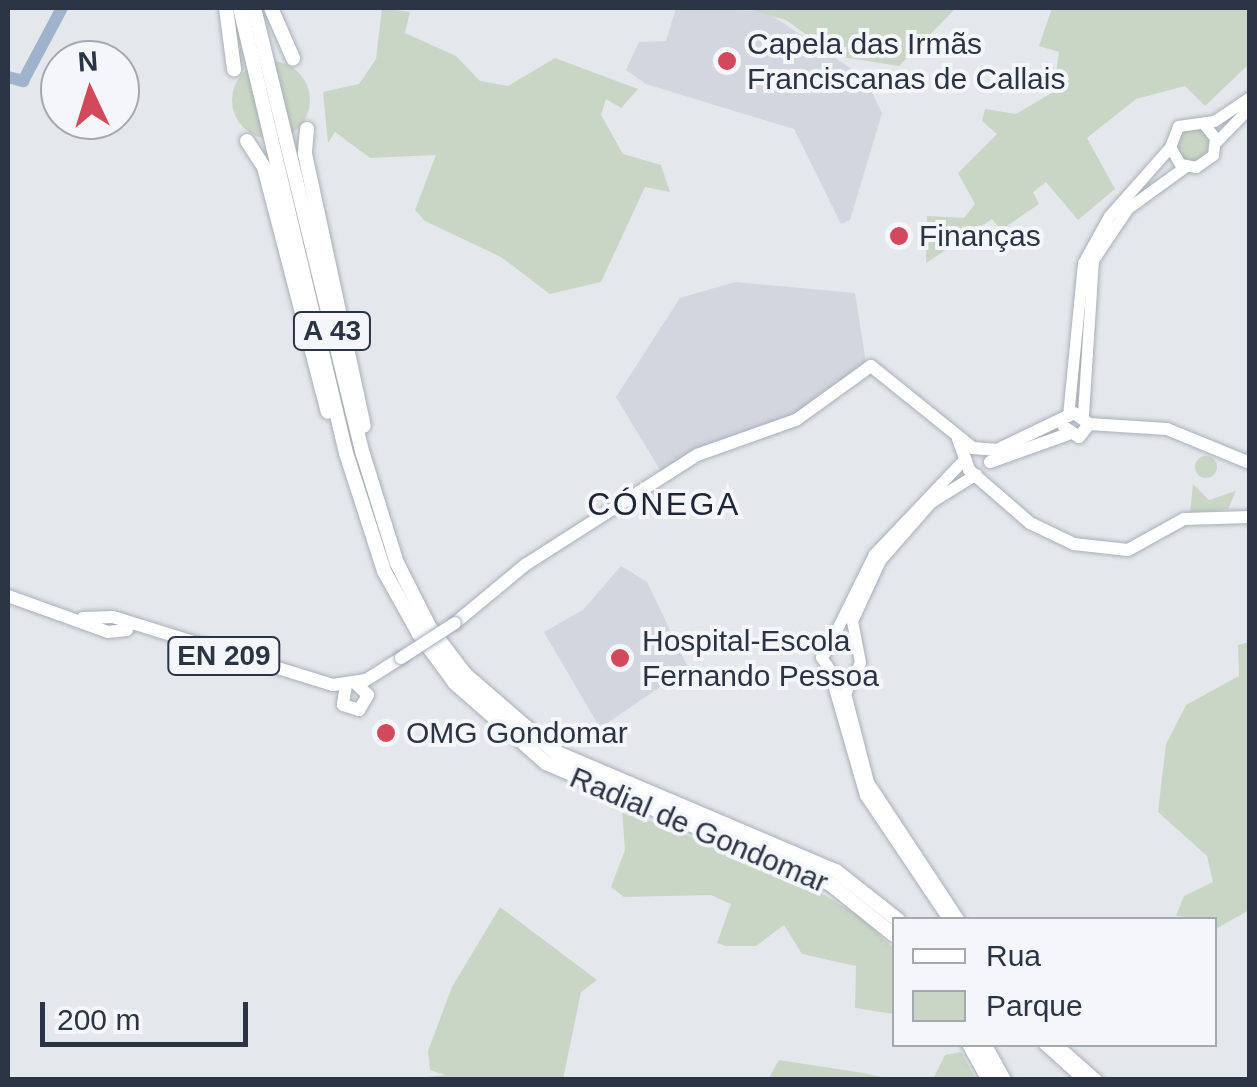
<!DOCTYPE html>
<meta charset="utf-8">
<style>
body{margin:0}
#map{position:relative;width:1257px;height:1087px;overflow:hidden;background:#e4e7ec;font-family:Arial,sans-serif}
div>[style]{position:absolute}
.built>*{inset:0;background:#d2d6de}
.green>*{inset:0;background:#c9d6c5}
.round{border-radius:50%}
.river>*{height:12px;margin:-6px;padding:0 6px;transform-origin:6px;border-radius:6px;background:#9fb4cc}
.roads{filter:drop-shadow(0 0 2px #a9aeb7) drop-shadow(0 0 2px #a9aeb7)}
.secondary>*{height:11px;margin:-5.5px;padding:0 5.5px;transform-origin:5.5px;border-radius:5.5px;background:#fff}
.primary>*{height:12px;margin:-6px;padding:0 6px;transform-origin:6px;border-radius:6px;background:#fff}
.highway>*{height:14px;margin:-7px;padding:0 7px;transform-origin:7px;border-radius:7px;background:#fff}
.bridges{filter:drop-shadow(0 0 2px #a3abb8) drop-shadow(0 0 2px #a3abb8)}
.primary-bridge>*{height:12px;margin:-6px;padding:0 6px;transform-origin:6px;border-radius:6px;background:#fff}
.dots>*{width:28px;height:28px;translate:-50% -50%;box-sizing:border-box;border:5px solid #f4f6f9;border-radius:50%}
span{translate:-50% -50%;white-space:nowrap;text-align:center;line-height:1.15;-webkit-text-stroke:8px #f4f6f9;paint-order:stroke}
.shield-label span{padding:2px 8px;background:#f4f6f9;border:2px solid;border-radius:8px;-webkit-text-stroke-width:0}
.shield-label{font-size:28px;color:#2b3445;font-weight:700}
.poi-label{font-size:30px;color:#2b3445}
.left{translate:0 -50%;text-align:left}
.street-label{font-size:30px;color:#2b3445}
.neighbourhood-label{font-size:32px;color:#1d2536;letter-spacing:2.5px}
.frame{position:absolute;inset:0;border:10px solid #2b3445;pointer-events:none}
.legend{position:absolute;left:892px;top:917px;width:325px;height:130px;box-sizing:border-box;background:#f4f6f9;border:2px solid #a4a8b1;margin:0;padding:12px 18px;list-style:none;font-size:30px;color:#2b3445}
.legend li{display:flex;align-items:center;gap:20px;height:50px}
.legend b{width:50px;border:2px solid #a4a8b1}
.north{position:absolute;left:40px;top:40px;width:100px;height:100px;box-sizing:border-box;background:#f4f6f9;border:2px solid #a4a8b1;border-radius:50%;rotate:356deg;font-size:28px;font-weight:700;line-height:40px;text-align:center;color:#2b3445}
.north::after{content:'';display:block;margin:auto;width:35px;height:45px;background:#d1495b;clip-path:polygon(50% 0,100% 100%,50% 72%,0 100%)}
.scale{position:absolute;left:40px;top:1002px;width:208px;height:45px;box-sizing:border-box;border:5px solid #2b3445;border-top:0;padding-left:12px;font-size:30px;line-height:35px;white-space:nowrap;color:#2b3445;-webkit-text-stroke:8px #f4f6f9;paint-order:stroke}
</style>
<div id="map">
<div class="built">
<div style="clip-path:polygon(676px 8px,765px 11px,865px 78px,882px 113px,850px 220px,841px 224px,794px 129px,646px 84px,626px 70px,639px 42px,666px 41px)"></div>
<div style="clip-path:polygon(735px 282px,855px 293px,866px 363px,786px 420px,660px 470px,616px 397px,680px 298px)"></div>
<div style="clip-path:polygon(621px 566px,647px 582px,688px 668px,600px 728px,544px 632px,583px 610px)"></div>
</div>
<div class="green">
<div style="clip-path:polygon(382px 8px,410px 12px,405px 33px,456px 56px,480px 81px,508px 86px,555px 58px,638px 89px,621px 108px,606px 99px,601px 115px,623px 154px,661px 165px,670px 192px,645px 187px,601px 282px,550px 294px,501px 257px,425px 221px,415px 210px,436px 155px,370px 158px,335px 132px,328px 143px,323px 92px,359px 84px,376px 59px)"></div>
<div style="clip-path:polygon(744px 8px,956px 8px,899px 66px,836px 56px,786px 20px)"></div>
<div style="clip-path:polygon(1052px 8px,1249px 8px,1249px 64px,1205px 106px,1185px 86px,1136px 99px,1087px 138px,1115px 189px,1078px 220px,1046px 182px,1033px 192px,1039px 204px,1001px 230px,992px 219px,926px 263px,927px 216px,964px 218px,975px 204px,958px 173px,997px 134px,982px 121px,985px 109px,1016px 114px,1053px 92px,1059px 52px,1039px 46px)"></div>
<div class="round" style="left:232px;top:61px;width:78px;height:78px"></div>
<div class="round" style="left:1175px;top:126px;width:36px;height:36px"></div>
<div class="round" style="left:1195px;top:456px;width:22px;height:22px"></div>
<div style="clip-path:polygon(1193px 484px,1209px 500px,1236px 491px,1228px 509px,1190px 513px)"></div>
<div style="clip-path:polygon(1249px 642px,1249px 910px,1216px 929px,1214px 920px,1176px 916px,1184px 896px,1213px 882px,1207px 856px,1158px 812px,1166px 744px,1186px 705px,1239px 676px,1238px 645px)"></div>
<div style="clip-path:polygon(622px 810px,797px 879px,861px 917px,894px 949px,894px 1014px,855px 1008px,856px 966px,802px 954px,784px 925px,756px 946px,726px 946px,717px 943px,731px 904px,711px 895px,624px 897px,611px 887px,625px 850px)"></div>
<div style="clip-path:polygon(500px 907px,597px 980px,581px 992px,563px 1079px,409px 1079px,445px 1075px,430px 1070px,428px 1051px,452px 987px)"></div>
<div style="clip-path:polygon(961px 1052px,976px 1079px,933px 1079px,945px 1055px)"></div>
<div style="clip-path:polygon(779px 1060px,863px 1073px,891px 1079px,768px 1079px)"></div>
</div>
<div class="river">
<div style="left:8px;top:77px;width:16px;rotate:15deg"></div>
<div style="left:23px;top:81px;width:83px;rotate:-61.9deg"></div>
</div>
<div class="roads">
<div class="secondary">
<div style="left:1203px;top:123px;width:19px;rotate:51deg"></div>
<div style="left:1215px;top:138px;width:17px;rotate:97deg"></div>
<div style="left:1213px;top:155px;width:21px;rotate:145deg"></div>
<div style="left:1196px;top:167px;width:16px;rotate:-169deg"></div>
<div style="left:1180px;top:164px;width:20px;rotate:-120deg"></div>
<div style="left:1170px;top:147px;width:22px;rotate:-69deg"></div>
<div style="left:1178px;top:126px;width:36px;rotate:-8deg"></div>
<div style="left:1214px;top:121px;width:43px;rotate:-33.7deg"></div>
<div style="left:1217px;top:141px;width:47px;rotate:-45.9deg"></div>
<div style="left:1083px;top:414px;width:154px;rotate:-86.3deg"></div>
<div style="left:1093px;top:260px;width:63px;rotate:-56.1deg"></div>
<div style="left:1128px;top:208px;width:72px;rotate:-35.9deg"></div>
<div style="left:1068px;top:416px;width:154px;rotate:-84.4deg"></div>
<div style="left:1083px;top:263px;width:54px;rotate:-61deg"></div>
<div style="left:1109px;top:216px;width:92px;rotate:-48.5deg"></div>
<div style="left:831px;top:641px;width:97px;rotate:-63.7deg"></div>
<div style="left:874px;top:554px;width:132px;rotate:-46.5deg"></div>
<div style="left:830px;top:674px;width:126px;rotate:73.9deg"></div>
<div style="left:865px;top:795px;width:151px;rotate:56.1deg"></div>
<div style="left:835px;top:677px;width:24px;rotate:-125deg"></div>
<div style="left:821px;top:657px;width:23px;rotate:-50deg"></div>
<div style="left:959px;top:920px;width:165px;rotate:-123.4deg"></div>
<div style="left:868px;top:782px;width:92px;rotate:-104.5deg"></div>
<div style="left:845px;top:693px;width:34px;rotate:-64deg"></div>
<div style="left:860px;top:662px;width:42px;rotate:-101deg"></div>
<div style="left:852px;top:621px;width:67px;rotate:-65.3deg"></div>
<div style="left:880px;top:560px;width:77px;rotate:-48.7deg"></div>
<div style="left:931px;top:502px;width:53px;rotate:-31.9deg"></div>
<div style="left:1044px;top:1044px;width:54px;rotate:42deg"></div>
<div style="left:1056px;top:1044px;width:55px;rotate:41.3deg"></div>
</div>
<div class="primary">
<div style="left:1089px;top:424px;width:78px;rotate:3.7deg"></div>
<div style="left:1167px;top:429px;width:90px;rotate:22.3deg"></div>
<div style="left:1064px;top:427px;width:18px;rotate:34deg"></div>
<div style="left:1079px;top:437px;width:16px;rotate:-52deg"></div>
<div style="left:958px;top:439px;width:33px;rotate:70deg"></div>
<div style="left:969px;top:470px;width:81px;rotate:41deg"></div>
<div style="left:1030px;top:523px;width:49px;rotate:25.5deg"></div>
<div style="left:1074px;top:544px;width:54px;rotate:6.3deg"></div>
<div style="left:1128px;top:550px;width:64px;rotate:-29deg"></div>
<div style="left:1184px;top:519px;width:66px;rotate:-1.7deg"></div>
<div style="left:990px;top:462px;width:83px;rotate:-19.7deg"></div>
<div style="left:8px;top:596px;width:106px;rotate:19.8deg"></div>
<div style="left:108px;top:632px;width:19px;rotate:-6deg"></div>
<div style="left:83px;top:618px;width:30px;rotate:-2deg"></div>
<div style="left:113px;top:617px;width:230px;rotate:17.2deg"></div>
<div style="left:333px;top:685px;width:33px;rotate:-9deg"></div>
<div style="left:366px;top:680px;width:41px;rotate:-32.2deg"></div>
<div style="left:455px;top:623px;width:91px;rotate:-39.6deg"></div>
<div style="left:525px;top:565px;width:204px;rotate:-32.6deg"></div>
<div style="left:697px;top:455px;width:105px;rotate:-19.5deg"></div>
<div style="left:796px;top:420px;width:92px;rotate:-35.8deg"></div>
<div style="left:871px;top:366px;width:131px;rotate:38.8deg"></div>
<div style="left:973px;top:448px;width:24px;rotate:5deg"></div>
<div style="left:997px;top:450px;width:85px;rotate:-25.7deg"></div>
<div style="left:1074px;top:413px;width:19px;rotate:36deg"></div>
<div style="left:346px;top:685px;width:20px;rotate:99deg"></div>
<div style="left:343px;top:705px;width:17px;rotate:17deg"></div>
<div style="left:359px;top:710px;width:17px;rotate:-59deg"></div>
<div style="left:368px;top:695px;width:18px;rotate:-137deg"></div>
</div>
<div class="highway">
<div style="left:226px;top:8px;width:62px;rotate:82.5deg"></div>
<div style="left:240px;top:8px;width:457px;rotate:76.6deg"></div>
<div style="left:346px;top:453px;width:124px;rotate:72.1deg"></div>
<div style="left:384px;top:571px;width:72px;rotate:60.9deg"></div>
<div style="left:419px;top:634px;width:61px;rotate:53.7deg"></div>
<div style="left:455px;top:683px;width:121px;rotate:41.3deg"></div>
<div style="left:546px;top:763px;width:307px;rotate:23deg"></div>
<div style="left:829px;top:883px;width:83px;rotate:38.7deg"></div>
<div style="left:254px;top:8px;width:459px;rotate:76.3deg"></div>
<div style="left:363px;top:454px;width:114px;rotate:72.7deg"></div>
<div style="left:397px;top:563px;width:73px;rotate:63.1deg"></div>
<div style="left:430px;top:628px;width:58px;rotate:52.7deg"></div>
<div style="left:465px;top:674px;width:119px;rotate:40.9deg"></div>
<div style="left:555px;top:752px;width:305px;rotate:23deg"></div>
<div style="left:836px;top:871px;width:79px;rotate:38.3deg"></div>
<div style="left:271px;top:8px;width:55px;rotate:66.3deg"></div>
<div style="left:307px;top:129px;width:25px;rotate:95deg"></div>
<div style="left:305px;top:154px;width:278px;rotate:77.8deg"></div>
<div style="left:247px;top:141px;width:31px;rotate:57deg"></div>
<div style="left:264px;top:167px;width:253px;rotate:75.4deg"></div>
<div style="left:969px;top:1044px;width:41px;rotate:60.9deg"></div>
<div style="left:984px;top:1044px;width:41px;rotate:60.9deg"></div>
</div>
</div>
<div class="bridges">
<div class="primary-bridge">
<div style="left:401px;top:658px;width:64px;rotate:-32.9deg"></div>
</div>
</div>
<div class="dots">
<div style="left:727px;top:61px;background:#d1495b"></div>
<div style="left:899px;top:236px;background:#d1495b"></div>
<div style="left:620px;top:658px;background:#d1495b"></div>
<div style="left:386px;top:733px;background:#d1495b"></div>
</div>
<div class="shield-label">
<span style="left:332px;top:331px">A 43</span>
<span style="left:224px;top:656px">EN 209</span>
</div>
<div class="poi-label">
<span class="left" style="left:747px;top:61px">Capela das Irmãs<br>Franciscanas de Callais</span>
<span class="left" style="left:919px;top:236px">Finanças</span>
<span class="left" style="left:642px;top:658px">Hospital-Escola<br>Fernando Pessoa</span>
<span class="left" style="left:406px;top:733px">OMG Gondomar</span>
</div>
<div class="street-label">
<span style="left:699px;top:830px;rotate:23deg">Radial de Gondomar</span>
</div>
<div class="neighbourhood-label">
<span style="left:664px;top:504px">CÓNEGA</span>
</div>
<div class="frame"></div>
<ul class="legend">
<li><b style="height:12px;background:#fff"></b>Rua</li>
<li><b style="height:28px;background:#c9d6c5"></b>Parque</li>
</ul>
<div class="north">N</div>
<div class="scale">200 m</div>
</div>
